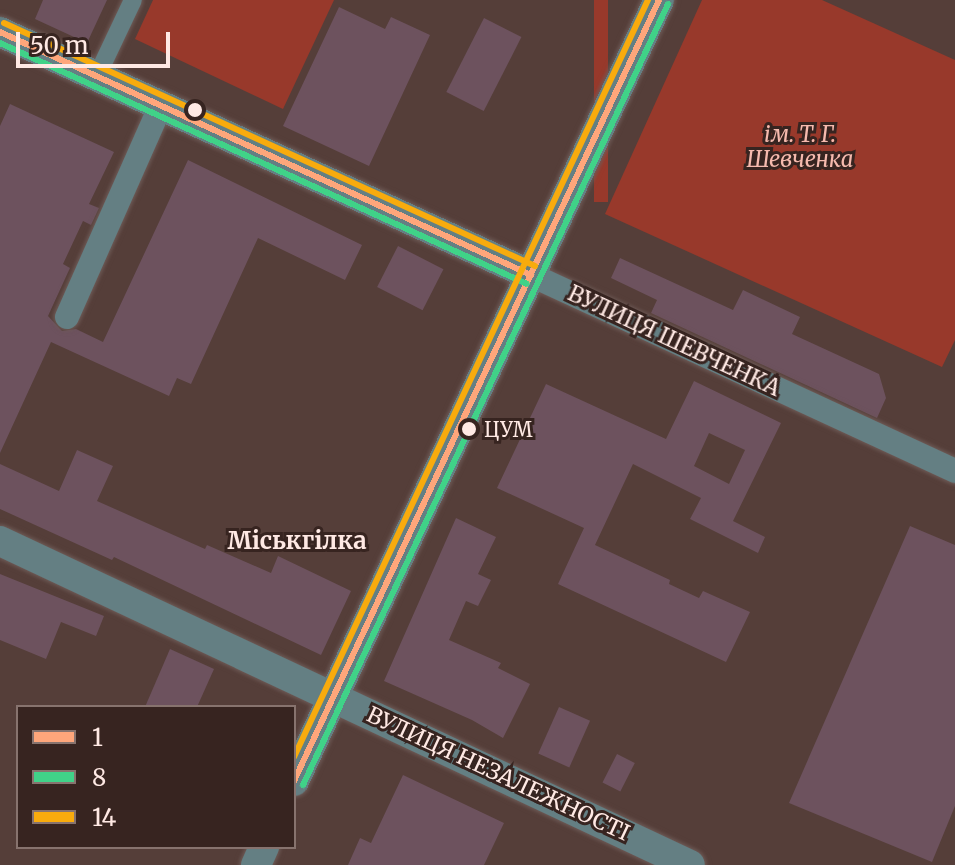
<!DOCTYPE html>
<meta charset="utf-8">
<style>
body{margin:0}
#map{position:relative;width:955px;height:865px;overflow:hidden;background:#553e39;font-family:Merriweather,serif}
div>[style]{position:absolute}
.green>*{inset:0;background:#98392b;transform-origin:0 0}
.building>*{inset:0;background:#6d525e;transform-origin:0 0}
.roads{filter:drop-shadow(0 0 2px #6e5b57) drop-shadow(0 0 2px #6e5b57)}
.pedestrian>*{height:18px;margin:-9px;padding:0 9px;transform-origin:9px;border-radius:9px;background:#647f83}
.minor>*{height:24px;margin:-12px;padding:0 12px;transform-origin:12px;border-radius:12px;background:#647f83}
.tertiary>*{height:30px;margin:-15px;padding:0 15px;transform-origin:15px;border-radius:15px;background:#647f83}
.bus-1>*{height:6px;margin:-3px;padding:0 3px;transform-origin:3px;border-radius:3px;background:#fea67b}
.bus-2>*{height:6px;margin:-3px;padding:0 3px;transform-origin:3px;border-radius:3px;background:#40d288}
.bus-3>*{height:6px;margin:-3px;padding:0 3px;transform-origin:3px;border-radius:3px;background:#f8ab0d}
.dots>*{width:22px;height:22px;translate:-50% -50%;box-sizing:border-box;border:4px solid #372420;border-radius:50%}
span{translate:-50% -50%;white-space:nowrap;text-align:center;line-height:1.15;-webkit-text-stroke:6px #372420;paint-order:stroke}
.bus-label{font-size:20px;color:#ffe9e4}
.left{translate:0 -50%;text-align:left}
.park-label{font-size:22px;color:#f6baae;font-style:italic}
.street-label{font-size:22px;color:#ffe9e4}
.neighbourhood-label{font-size:24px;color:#ffe9e4;font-weight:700}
.legend{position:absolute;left:16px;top:705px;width:280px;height:144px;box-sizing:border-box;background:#372420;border:2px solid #87736e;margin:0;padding:10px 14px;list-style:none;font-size:24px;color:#ffe9e4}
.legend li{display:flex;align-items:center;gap:16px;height:40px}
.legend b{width:40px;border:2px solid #87736e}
.scale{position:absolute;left:16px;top:32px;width:154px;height:36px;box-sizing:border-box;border:4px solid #ffe9e4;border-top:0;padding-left:10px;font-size:24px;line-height:28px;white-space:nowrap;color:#ffe9e4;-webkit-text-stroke:6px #372420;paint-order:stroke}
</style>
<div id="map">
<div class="green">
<div style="clip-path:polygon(153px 0,334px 0,283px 109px,135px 39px)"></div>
<div style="left:594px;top:0;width:14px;height:202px"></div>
<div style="clip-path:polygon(702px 0,822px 0,955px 60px,955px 340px,942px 367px,605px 214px)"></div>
</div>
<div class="building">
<div style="clip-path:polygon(43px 0,107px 0,87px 43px,35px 19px)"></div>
<div style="clip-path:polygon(339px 7px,385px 29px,391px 17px,430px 35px,369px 166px,283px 126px)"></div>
<div style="left:484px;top:18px;width:42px;height:83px;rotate:27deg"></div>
<div style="clip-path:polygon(10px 104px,114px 152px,89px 204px,99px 208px,91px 225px,83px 221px,63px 264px,70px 268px,48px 316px,62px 331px,76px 329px,103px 342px,188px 160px,362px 245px,345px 280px,258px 238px,191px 384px,177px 378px,169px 396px,51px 342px,0 453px,0 126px)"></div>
<div style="left:398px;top:246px;width:51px;height:46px;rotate:27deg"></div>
<div style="clip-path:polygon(620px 258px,733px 310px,743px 290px,800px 317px,792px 334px,879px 374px,886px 398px,877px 418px,651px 313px,657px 300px,611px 278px)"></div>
<div style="clip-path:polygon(evenodd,694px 381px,781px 423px,733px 521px,765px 537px,758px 553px,690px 519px,701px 498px,633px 464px,595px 545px,670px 580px,669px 584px,699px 598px,703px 591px,750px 612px,726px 662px,558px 584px,584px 528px,497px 488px,546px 384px,666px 439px,694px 381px,709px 433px,745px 450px,729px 484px,694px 466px,709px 433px)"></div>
<div style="clip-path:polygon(77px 450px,113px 466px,97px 501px,205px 549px,207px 545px,271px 573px,278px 556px,351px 591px,321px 655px,114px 557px,112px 560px,0 509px,0 464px,59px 491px)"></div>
<div style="clip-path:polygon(456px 518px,496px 537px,478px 574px,491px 580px,478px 606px,466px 601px,449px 640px,501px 663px,498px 668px,530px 684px,503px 738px,472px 720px,384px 681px)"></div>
<div style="clip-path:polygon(910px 526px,955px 545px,955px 806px,932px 862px,789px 803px)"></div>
<div style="clip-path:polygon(0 574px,104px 616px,96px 636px,61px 622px,46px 659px,0 640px)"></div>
<div style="clip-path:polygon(170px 649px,214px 669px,197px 707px,145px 707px)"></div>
<div style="left:559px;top:707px;width:34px;height:51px;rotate:24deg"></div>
<div style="left:617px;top:754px;width:20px;height:32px;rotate:27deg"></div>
<div style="clip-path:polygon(403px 775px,504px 823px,484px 865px,348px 865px,360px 838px,371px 843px)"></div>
</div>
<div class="roads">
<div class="pedestrian">
<div style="left:97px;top:76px;width:84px;rotate:-64.7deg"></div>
</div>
<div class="minor">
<div style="left:531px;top:275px;width:467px;rotate:24.8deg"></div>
<div style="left:67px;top:317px;width:232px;rotate:-66.1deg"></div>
</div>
<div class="tertiary">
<div style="left:0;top:32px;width:584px;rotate:24.59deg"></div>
<div style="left:0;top:541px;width:762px;rotate:25.15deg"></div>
<div style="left:294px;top:781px;width:862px;rotate:-64.95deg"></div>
<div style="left:256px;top:865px;width:20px;rotate:-66deg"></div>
</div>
</div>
<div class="bus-1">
<div style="left:0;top:32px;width:584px;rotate:24.59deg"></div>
<div style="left:294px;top:781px;width:862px;rotate:-64.95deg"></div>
</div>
<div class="bus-2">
<div style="left:0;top:43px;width:579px;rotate:24.57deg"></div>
<div style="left:303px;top:785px;width:862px;rotate:-64.95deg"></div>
</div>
<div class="bus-3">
<div style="left:4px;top:23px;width:584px;rotate:24.59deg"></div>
<div style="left:294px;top:757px;width:836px;rotate:-64.94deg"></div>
</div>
<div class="dots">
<div style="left:195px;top:110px;background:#ffe9e4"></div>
<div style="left:469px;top:429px;background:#ffe9e4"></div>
</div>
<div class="bus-label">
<span class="left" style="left:484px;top:429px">ЦУМ</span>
</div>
<div class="park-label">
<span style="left:800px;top:147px">ім. Т. Г.<br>Шевченка</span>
</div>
<div class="street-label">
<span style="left:674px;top:341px;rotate:25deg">ВУЛИЦЯ ШЕВЧЕНКА</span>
<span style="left:498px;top:774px;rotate:25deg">ВУЛИЦЯ НЕЗАЛЕЖНОСТІ</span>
</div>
<div class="neighbourhood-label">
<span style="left:297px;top:541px">Міськгілка</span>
</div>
<ul class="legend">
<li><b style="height:10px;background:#fea67b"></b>1</li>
<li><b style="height:10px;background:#40d288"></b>8</li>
<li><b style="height:10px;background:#f8ab0d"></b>14</li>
</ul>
<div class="scale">50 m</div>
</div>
